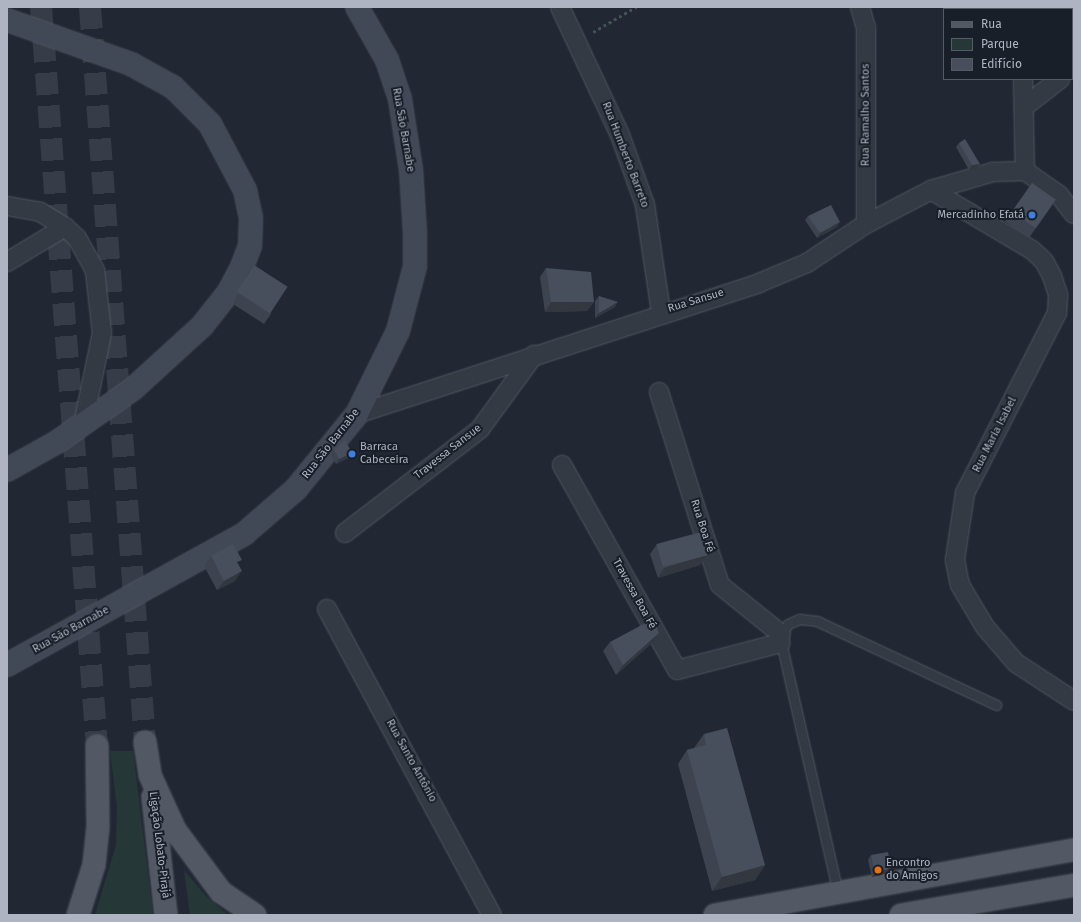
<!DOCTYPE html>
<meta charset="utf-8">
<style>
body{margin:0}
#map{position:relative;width:1081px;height:922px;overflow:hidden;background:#212833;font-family:"Fira Sans",sans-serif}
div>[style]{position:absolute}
.green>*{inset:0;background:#263738}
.primary-tunnel>*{height:22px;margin-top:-11px;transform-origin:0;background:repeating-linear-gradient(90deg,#363d48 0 22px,transparent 0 33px)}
.path>*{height:2.5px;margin-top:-1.25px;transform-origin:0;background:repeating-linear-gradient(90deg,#445356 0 3px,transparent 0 6px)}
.roads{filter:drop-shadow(0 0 1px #515762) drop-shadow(0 0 1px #515762)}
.lane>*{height:9px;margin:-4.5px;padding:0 4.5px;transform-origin:4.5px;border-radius:4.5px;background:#343a44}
.street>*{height:18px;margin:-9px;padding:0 9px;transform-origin:9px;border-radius:9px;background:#343a44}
.secondary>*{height:22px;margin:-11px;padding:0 11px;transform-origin:11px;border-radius:11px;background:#424956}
.primary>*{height:22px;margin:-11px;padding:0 11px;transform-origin:11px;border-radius:11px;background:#525964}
.wall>*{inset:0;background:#3d444f;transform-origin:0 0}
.shaded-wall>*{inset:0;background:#323740}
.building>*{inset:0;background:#474f5c;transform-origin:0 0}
.dots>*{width:11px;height:11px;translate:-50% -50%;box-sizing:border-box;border:2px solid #191f28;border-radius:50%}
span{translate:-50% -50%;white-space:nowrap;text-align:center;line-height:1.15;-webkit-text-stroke:4px #191f28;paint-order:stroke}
.street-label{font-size:11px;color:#aeb4c1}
.poi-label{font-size:11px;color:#aeb4c1}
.right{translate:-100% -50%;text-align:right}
.left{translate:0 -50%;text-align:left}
.frame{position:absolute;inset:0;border:8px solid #aeb4c1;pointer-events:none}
.legend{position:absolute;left:943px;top:8px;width:130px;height:72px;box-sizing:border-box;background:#191f28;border:1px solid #555b65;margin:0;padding:5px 7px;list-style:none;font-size:12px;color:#aeb4c1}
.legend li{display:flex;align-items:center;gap:8px;height:20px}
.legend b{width:20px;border:1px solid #555b65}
</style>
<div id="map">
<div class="green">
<div style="clip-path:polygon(110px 751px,133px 751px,153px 915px,95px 915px,116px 845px,117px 807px)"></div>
<div style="clip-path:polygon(184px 870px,205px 895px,228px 915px,190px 915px)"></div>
</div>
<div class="primary-tunnel">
<div style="left:41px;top:7px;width:741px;rotate:85.67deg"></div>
<div style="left:90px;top:7px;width:737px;rotate:85.72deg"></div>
</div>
<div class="path">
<div style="left:593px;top:32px;width:50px;rotate:-30.2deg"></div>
</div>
<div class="roads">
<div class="lane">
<div style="left:838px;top:893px;width:256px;rotate:-102.8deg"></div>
<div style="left:781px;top:643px;width:9px;rotate:-90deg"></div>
<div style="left:781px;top:634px;width:12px;rotate:-55deg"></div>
<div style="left:788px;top:624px;width:12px;rotate:-24deg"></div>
<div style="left:799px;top:619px;width:18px;rotate:6deg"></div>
<div style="left:817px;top:621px;width:198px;rotate:25.1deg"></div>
</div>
<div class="street">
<div style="left:560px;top:7px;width:141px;rotate:64.9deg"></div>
<div style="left:620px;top:135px;width:74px;rotate:70.3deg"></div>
<div style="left:645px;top:205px;width:108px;rotate:81.5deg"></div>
<div style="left:860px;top:7px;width:22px;rotate:74deg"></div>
<div style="left:866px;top:28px;width:196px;rotate:90deg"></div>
<div style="left:1029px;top:9px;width:2px;rotate:-90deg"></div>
<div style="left:1072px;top:67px;width:4px;rotate:-56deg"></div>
<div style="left:1023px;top:79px;width:92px;rotate:88.8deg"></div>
<div style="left:1025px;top:171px;width:42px;rotate:35.2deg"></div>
<div style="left:1059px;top:195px;width:24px;rotate:52deg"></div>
<div style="left:1025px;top:106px;width:44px;rotate:-37.6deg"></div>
<div style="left:931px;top:190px;width:117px;rotate:30.7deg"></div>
<div style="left:1032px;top:250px;width:16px;rotate:43deg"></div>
<div style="left:1044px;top:261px;width:17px;rotate:62deg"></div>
<div style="left:1052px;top:276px;width:20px;rotate:72deg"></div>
<div style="left:1058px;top:295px;width:18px;rotate:93deg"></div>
<div style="left:1057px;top:313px;width:202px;rotate:117.1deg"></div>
<div style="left:965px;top:493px;width:68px;rotate:98.5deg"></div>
<div style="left:955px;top:560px;width:25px;rotate:79deg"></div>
<div style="left:960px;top:585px;width:49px;rotate:59.2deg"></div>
<div style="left:985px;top:627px;width:48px;rotate:49.3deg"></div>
<div style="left:1016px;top:663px;width:69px;rotate:33.2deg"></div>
<div style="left:7px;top:206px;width:34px;rotate:10deg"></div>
<div style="left:40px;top:212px;width:29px;rotate:31deg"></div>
<div style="left:65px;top:227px;width:16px;rotate:43deg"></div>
<div style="left:77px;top:238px;width:38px;rotate:61deg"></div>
<div style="left:95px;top:271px;width:62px;rotate:83.6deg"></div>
<div style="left:102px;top:333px;width:94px;rotate:101.7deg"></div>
<div style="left:7px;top:262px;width:68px;rotate:-31.1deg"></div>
<div style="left:659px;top:392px;width:202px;rotate:72.5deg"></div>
<div style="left:720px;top:585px;width:78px;rotate:38.8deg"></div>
<div style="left:357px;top:414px;width:423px;rotate:-18deg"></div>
<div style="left:759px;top:283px;width:52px;rotate:-22.6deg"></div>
<div style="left:807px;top:263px;width:71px;rotate:-33.5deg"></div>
<div style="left:866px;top:224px;width:73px;rotate:-27.6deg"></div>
<div style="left:931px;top:190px;width:65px;rotate:-16.2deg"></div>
<div style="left:993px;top:172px;width:32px;rotate:-2deg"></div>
<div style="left:562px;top:465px;width:235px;rotate:60.7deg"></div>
<div style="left:677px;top:670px;width:107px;rotate:-14.6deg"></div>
<div style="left:345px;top:533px;width:170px;rotate:-37.6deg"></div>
<div style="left:480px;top:429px;width:92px;rotate:-53.9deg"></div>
<div style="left:327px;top:609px;width:348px;rotate:61.7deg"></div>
</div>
<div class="secondary">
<div style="left:7px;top:20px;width:132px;rotate:19.5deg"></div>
<div style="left:131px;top:64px;width:48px;rotate:28.7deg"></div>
<div style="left:173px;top:87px;width:52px;rotate:45deg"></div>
<div style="left:210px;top:124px;width:75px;rotate:62.1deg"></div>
<div style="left:245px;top:190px;width:29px;rotate:78deg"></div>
<div style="left:251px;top:218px;width:28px;rotate:92deg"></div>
<div style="left:250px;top:246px;width:25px;rotate:111deg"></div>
<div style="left:241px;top:269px;width:27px;rotate:118deg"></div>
<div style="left:228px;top:293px;width:42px;rotate:128.2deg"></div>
<div style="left:202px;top:326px;width:93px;rotate:137.6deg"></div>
<div style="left:133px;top:389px;width:93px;rotate:145.1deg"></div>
<div style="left:57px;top:442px;width:57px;rotate:150.8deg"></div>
<div style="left:7px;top:665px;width:271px;rotate:-28.9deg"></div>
<div style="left:244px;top:534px;width:69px;rotate:-40.9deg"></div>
<div style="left:296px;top:489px;width:97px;rotate:-50.9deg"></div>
<div style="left:357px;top:414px;width:93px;rotate:-63.7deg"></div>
<div style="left:398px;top:331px;width:67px;rotate:-75.3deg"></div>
<div style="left:415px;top:266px;width:33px;rotate:-90deg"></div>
<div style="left:415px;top:233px;width:63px;rotate:-93.6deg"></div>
<div style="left:411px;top:170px;width:72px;rotate:-98.8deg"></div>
<div style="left:400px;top:99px;width:41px;rotate:-108.4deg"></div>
<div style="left:387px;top:60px;width:61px;rotate:-119.5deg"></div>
</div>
<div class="primary">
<div style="left:145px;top:742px;width:33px;rotate:81deg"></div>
<div style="left:150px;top:775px;width:60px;rotate:65.6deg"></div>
<div style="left:175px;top:830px;width:77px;rotate:53.4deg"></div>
<div style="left:221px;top:892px;width:41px;rotate:34.1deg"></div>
<div style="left:153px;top:797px;width:119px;rotate:83.7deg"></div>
<div style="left:78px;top:915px;width:52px;rotate:-72.3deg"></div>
<div style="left:94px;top:865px;width:39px;rotate:-84deg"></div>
<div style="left:98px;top:826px;width:80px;rotate:-90.7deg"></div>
<div style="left:715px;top:915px;width:365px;rotate:-10.3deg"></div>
<div style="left:901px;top:915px;width:176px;rotate:-9.8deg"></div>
</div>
</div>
<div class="wall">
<div style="clip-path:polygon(959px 143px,980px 164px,977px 169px,969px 170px,956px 147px)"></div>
<div style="left:1032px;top:183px;width:29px;height:47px;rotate:35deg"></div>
<div style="clip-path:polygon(808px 216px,837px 227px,817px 238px,805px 220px)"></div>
<div style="clip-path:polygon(254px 265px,271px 314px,264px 324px,233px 304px,247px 274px)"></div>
<div style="clip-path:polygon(546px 268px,594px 302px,587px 311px,545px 312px,540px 277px)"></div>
<div style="clip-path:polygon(599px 296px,615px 307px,595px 318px,595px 301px)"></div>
<div style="clip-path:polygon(334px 450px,348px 458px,336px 464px,331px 455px)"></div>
<div style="clip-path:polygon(657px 544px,707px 555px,700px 565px,658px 578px,650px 554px)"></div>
<div style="clip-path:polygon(211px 556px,238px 565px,235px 581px,217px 590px,204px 566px)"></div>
<div style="clip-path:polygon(659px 633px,652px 643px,616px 675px,603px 651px,610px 642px)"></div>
<div style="clip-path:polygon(704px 734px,765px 865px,755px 880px,712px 891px,678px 764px,687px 750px,694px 748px)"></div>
<div style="clip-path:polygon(871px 855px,891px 869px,888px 873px,872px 877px,868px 860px)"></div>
</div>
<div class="shaded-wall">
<div style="clip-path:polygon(980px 164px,977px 169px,969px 170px,972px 165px)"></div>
<div style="clip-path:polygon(840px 222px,837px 227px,817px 238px,820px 233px)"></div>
<div style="clip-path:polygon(551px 302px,594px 302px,587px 311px,545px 312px)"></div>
<div style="clip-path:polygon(618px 302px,615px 307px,595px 318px,599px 313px)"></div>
<div style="clip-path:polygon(352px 453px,348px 458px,336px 464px,339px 459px)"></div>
<div style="clip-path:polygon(707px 555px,700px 565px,658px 578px,664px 568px)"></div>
<div style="clip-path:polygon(242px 571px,235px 581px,217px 590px,224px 581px)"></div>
<div style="clip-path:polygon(659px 633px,652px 643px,616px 675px,623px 665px)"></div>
<div style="clip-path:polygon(765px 865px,755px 880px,712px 891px,722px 877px)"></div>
<div style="clip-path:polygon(891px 869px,888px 873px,872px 877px,875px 872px)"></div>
</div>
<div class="building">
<div style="clip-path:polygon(965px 139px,980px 164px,972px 165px,959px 143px)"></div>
<div style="left:1032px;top:183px;width:29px;height:35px;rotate:35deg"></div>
<div style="clip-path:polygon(831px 205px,840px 222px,820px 233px,808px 216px)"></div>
<div style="left:254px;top:265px;width:40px;height:32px;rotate:33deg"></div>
<div style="clip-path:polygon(546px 268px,591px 272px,594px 302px,551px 302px)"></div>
<div style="clip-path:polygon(599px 296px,618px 302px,599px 313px)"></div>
<div style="clip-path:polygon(345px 440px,352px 453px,339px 459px,334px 450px)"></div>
<div style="left:701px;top:532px;width:24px;height:46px;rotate:75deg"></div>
<div style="clip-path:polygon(233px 544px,242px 560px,237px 562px,242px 571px,224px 581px,211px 556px)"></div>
<div style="clip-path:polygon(653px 619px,659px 633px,623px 665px,610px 642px)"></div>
<div style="clip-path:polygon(727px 728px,765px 865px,722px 877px,687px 750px,706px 745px,704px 734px)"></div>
<div style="left:888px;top:852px;width:17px;height:17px;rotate:80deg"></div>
</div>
<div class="dots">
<div style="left:1032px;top:215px;background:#3f7fe0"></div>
<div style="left:352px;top:454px;background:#3f7fe0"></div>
<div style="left:878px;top:870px;background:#e8710a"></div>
</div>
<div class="street-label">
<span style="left:866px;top:115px;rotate:-90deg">Rua Ramalho Santos</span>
<span style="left:403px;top:130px;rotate:80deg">Rua São Barnabe</span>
<span style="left:625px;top:155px;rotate:69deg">Rua Humberto Barreto</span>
<span style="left:696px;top:301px;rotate:-17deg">Rua Sansue</span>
<span style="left:995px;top:435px;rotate:-63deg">Rua Maria Isabel</span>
<span style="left:331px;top:444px;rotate:-52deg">Rua São Barnabe</span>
<span style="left:448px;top:452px;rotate:-38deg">Travessa Sansue</span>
<span style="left:702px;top:526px;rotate:72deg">Rua Boa Fé</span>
<span style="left:634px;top:594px;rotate:61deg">Travessa Boa Fé</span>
<span style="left:71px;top:630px;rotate:-29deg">Rua São Barnabe</span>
<span style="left:411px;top:761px;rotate:61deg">Rua Santo Antônio</span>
<span style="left:159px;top:845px;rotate:83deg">Ligação Lobato-Pirajá</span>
</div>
<div class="poi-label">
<span class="right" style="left:1024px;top:215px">Mercadinho Efatá</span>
<span class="left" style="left:360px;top:454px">Barraca<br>Cabeceira</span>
<span class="left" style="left:886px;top:870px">Encontro<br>do Amigos</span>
</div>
<div class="frame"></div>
<ul class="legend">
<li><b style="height:5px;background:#525964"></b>Rua</li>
<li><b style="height:11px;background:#263738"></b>Parque</li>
<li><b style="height:11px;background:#474f5c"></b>Edifício</li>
</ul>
</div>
